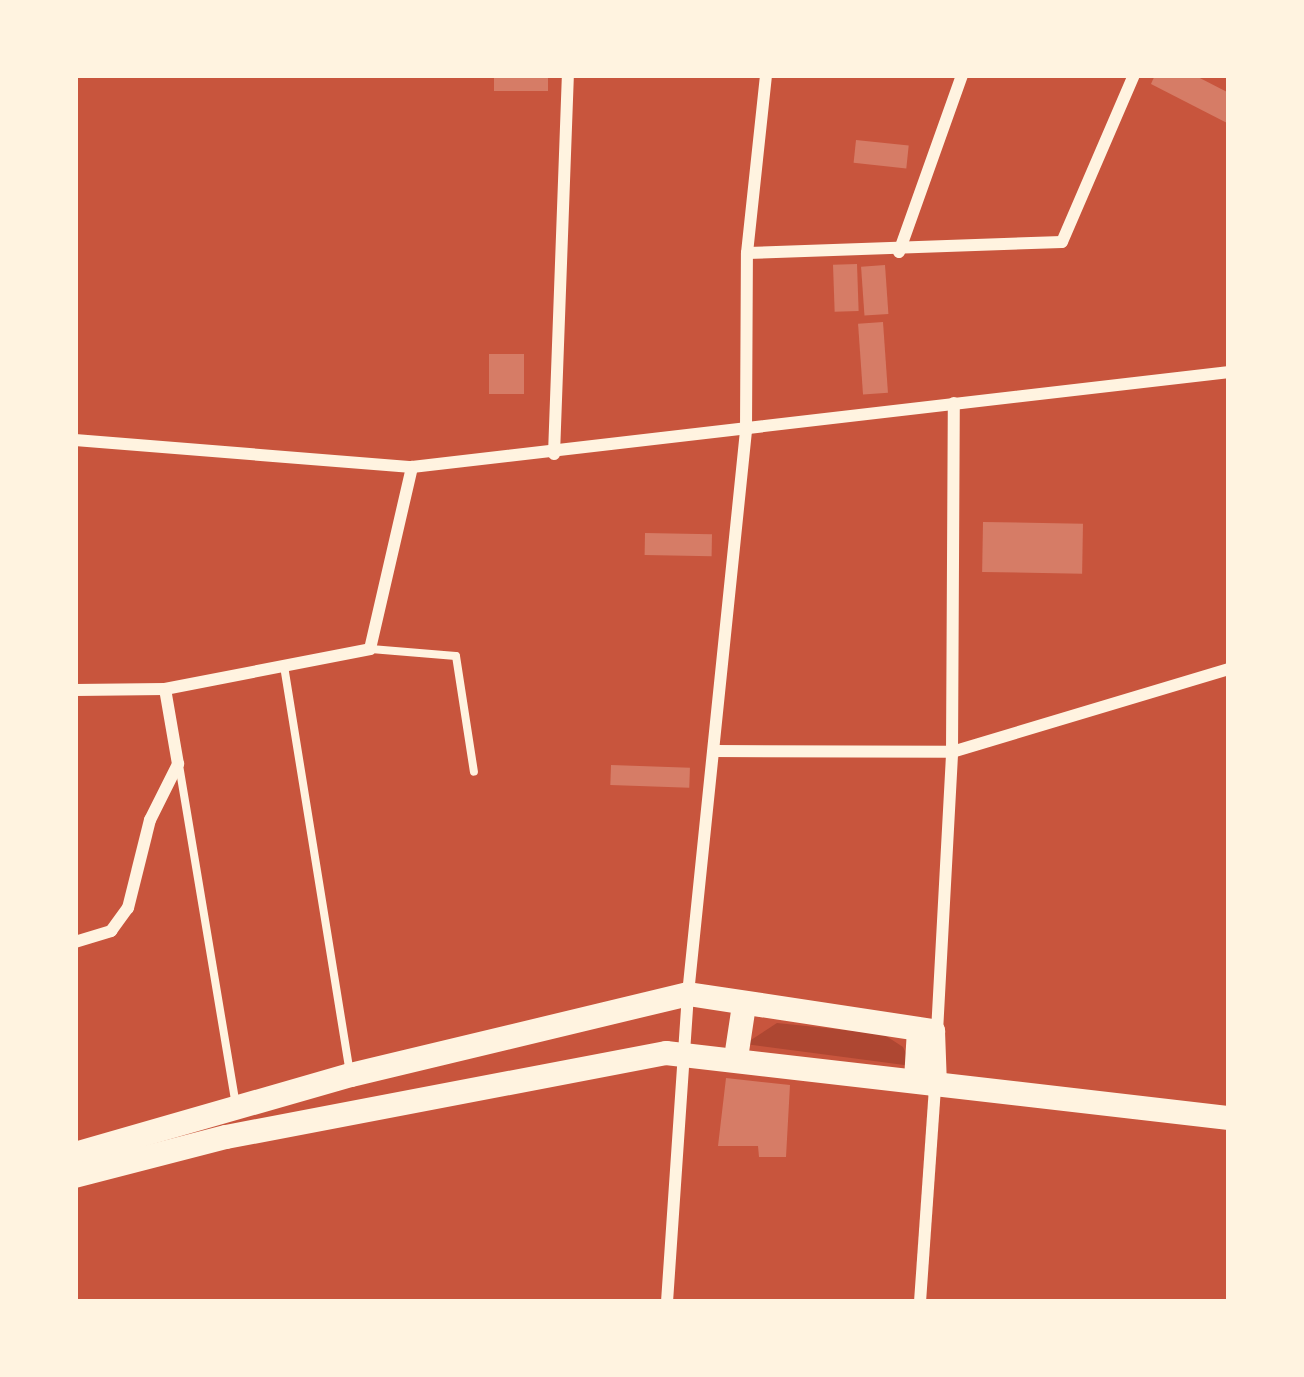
<!DOCTYPE html>
<style>
body{margin:0}
#map{position:relative;width:1304px;height:1377px;overflow:hidden;background:#c8553d;font-family:Jost,sans-serif}
div>[style]{position:absolute}
.green>*{inset:0;background:#ae4732}
.building>*{inset:0;background:#d67c66;transform-origin:0 0}
.service>*{height:8px;margin:-4px;padding:0 4px;transform-origin:4px;border-radius:4px;background:#fff3e0}
.minor>*{height:12px;margin:-6px;padding:0 6px;transform-origin:6px;border-radius:6px;background:#fff3e0}
.secondary>*{height:24px;margin:-12px;padding:0 12px;transform-origin:12px;border-radius:12px;background:#fff3e0}
span{translate:-50% -50%;white-space:nowrap;text-align:center;line-height:1.15;-webkit-text-stroke:10px #fff3e0;paint-order:stroke}
.frame{position:absolute;inset:0;border:78px solid #fff3e0;pointer-events:none}
</style>
<div id="map">
<div class="green">
<div style="clip-path:polygon(777px 1023px,883px 1034px,903px 1047px,912px 1066px,745px 1044px)"></div>
</div>
<div class="building">
<div style="left:494px;top:75px;width:54px;height:16px"></div>
<div style="clip-path:polygon(1155px 75px,1194px 75px,1229px 93px,1229px 124px,1151px 84px)"></div>
<div style="left:856px;top:140px;width:53px;height:23px;rotate:6deg"></div>
<div style="left:857px;top:264px;width:47px;height:24px;rotate:88deg"></div>
<div style="left:885px;top:265px;width:49px;height:24px;rotate:86deg"></div>
<div style="left:883px;top:322px;width:71px;height:25px;rotate:86deg"></div>
<div style="left:489px;top:354px;width:35px;height:40px"></div>
<div style="left:983px;top:522px;width:100px;height:50px;rotate:1deg"></div>
<div style="left:645px;top:533px;width:67px;height:22px;rotate:1deg"></div>
<div style="left:611px;top:765px;width:79px;height:20px;rotate:2deg"></div>
<div style="clip-path:polygon(726px 1078px,790px 1085px,786px 1157px,759px 1157px,758px 1146px,718px 1146px)"></div>
</div>
<div class="service">
<div style="left:371px;top:649px;width:85px;rotate:4.7deg"></div>
<div style="left:456px;top:656px;width:117px;rotate:81.2deg"></div>
<div style="left:284px;top:666px;width:411px;rotate:80.8deg"></div>
<div style="left:179px;top:765px;width:346px;rotate:80.5deg"></div>
</div>
<div class="minor">
<div style="left:899px;top:252px;width:188px;rotate:-70.4deg"></div>
<div style="left:747px;top:253px;width:315px;rotate:-2deg"></div>
<div style="left:1062px;top:242px;width:182px;rotate:-66.7deg"></div>
<div style="left:75px;top:440px;width:338px;rotate:4.6deg"></div>
<div style="left:412px;top:467px;width:823px;rotate:-6.63deg"></div>
<div style="left:554px;top:454px;width:379px;rotate:-87.9deg"></div>
<div style="left:75px;top:690px;width:90px;rotate:-0.6deg"></div>
<div style="left:165px;top:689px;width:209px;rotate:-11deg"></div>
<div style="left:370px;top:649px;width:187px;rotate:-77deg"></div>
<div style="left:714px;top:751px;width:238px;rotate:0.2deg"></div>
<div style="left:952px;top:752px;width:289px;rotate:-16.7deg"></div>
<div style="left:75px;top:942px;width:38px;rotate:-17deg"></div>
<div style="left:111px;top:931px;width:29px;rotate:-54deg"></div>
<div style="left:128px;top:908px;width:91px;rotate:-76deg"></div>
<div style="left:150px;top:820px;width:63px;rotate:-63.4deg"></div>
<div style="left:178px;top:764px;width:76px;rotate:-99.8deg"></div>
<div style="left:937px;top:1032px;width:280px;rotate:-86.9deg"></div>
<div style="left:952px;top:752px;width:349px;rotate:-89.7deg"></div>
<div style="left:667px;top:1302px;width:309px;rotate:-86.1deg"></div>
<div style="left:688px;top:994px;width:566px;rotate:-84.12deg"></div>
<div style="left:746px;top:431px;width:178px;rotate:-89.7deg"></div>
<div style="left:747px;top:253px;width:179px;rotate:-83.9deg"></div>
<div style="left:920px;top:1302px;width:218px;rotate:-86deg"></div>
</div>
<div class="secondary">
<div style="left:736px;top:1058px;width:54px;rotate:-81.4deg"></div>
<div style="left:916px;top:1080px;width:50px;rotate:-86.6deg"></div>
<div style="left:75px;top:1154px;width:287px;rotate:-16deg"></div>
<div style="left:351px;top:1075px;width:347px;rotate:-13.5deg"></div>
<div style="left:688px;top:994px;width:248px;rotate:8.6deg"></div>
<div style="left:933px;top:1031px;width:54px;rotate:87.9deg"></div>
<div style="left:75px;top:1176px;width:156px;rotate:-14.5deg"></div>
<div style="left:226px;top:1137px;width:448px;rotate:-10.8deg"></div>
<div style="left:666px;top:1053px;width:567px;rotate:6.59deg"></div>
</div>
<div class="frame"></div>
</div>
